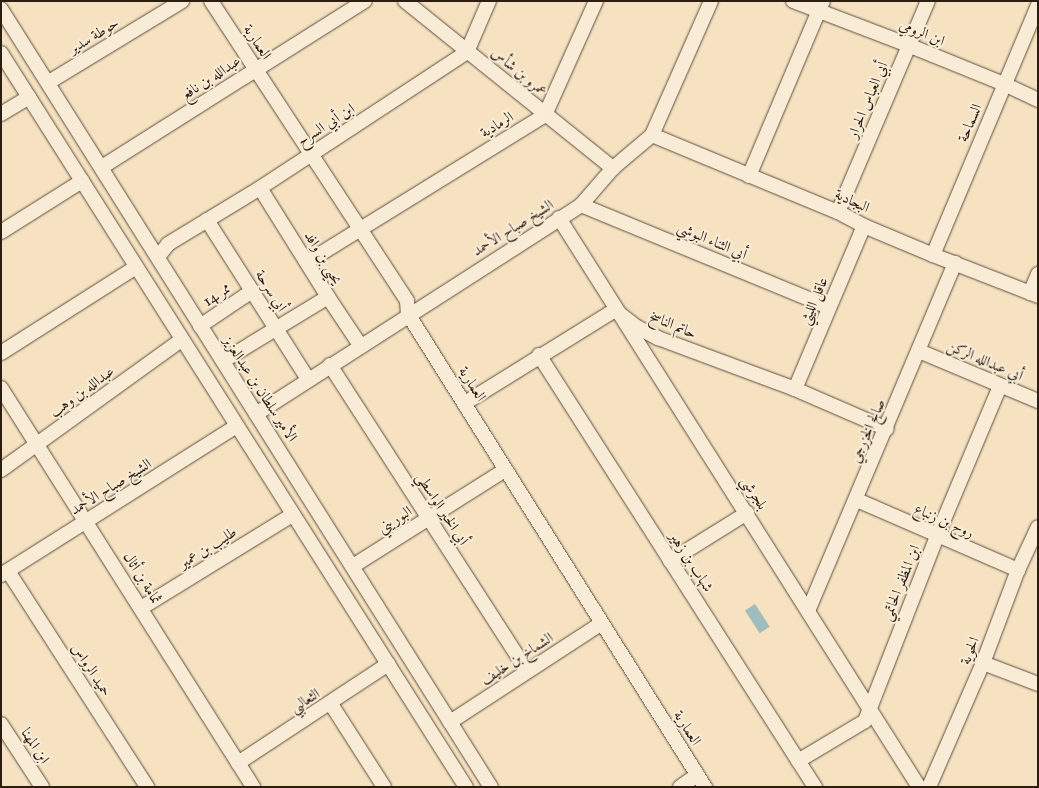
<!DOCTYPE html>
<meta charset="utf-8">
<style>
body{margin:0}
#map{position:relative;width:1039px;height:788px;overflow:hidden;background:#f6e2c1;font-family:"IM FELL Great Primer",Amiri,serif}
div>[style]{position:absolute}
.water>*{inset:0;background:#a0bcbc;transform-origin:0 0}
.roads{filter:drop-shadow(0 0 1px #5f4e3d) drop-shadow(0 0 1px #5f4e3d)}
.minor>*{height:14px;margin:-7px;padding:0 7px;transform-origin:7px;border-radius:7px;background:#f9ecd7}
span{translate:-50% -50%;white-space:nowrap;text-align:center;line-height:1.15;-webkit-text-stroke:4px #f9ecd7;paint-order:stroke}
.street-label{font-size:15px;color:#2d1d11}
.frame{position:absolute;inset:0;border:2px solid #2d1d11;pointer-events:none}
</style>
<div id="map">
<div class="water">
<div style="left:755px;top:604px;width:27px;height:12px;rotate:57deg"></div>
</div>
<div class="roads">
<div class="minor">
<div style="left:211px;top:1px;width:358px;rotate:56.8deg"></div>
<div style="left:407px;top:301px;width:13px;rotate:86deg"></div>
<div style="left:408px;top:314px;width:559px;rotate:57.88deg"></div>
<div style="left:405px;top:1px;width:267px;rotate:38.8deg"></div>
<div style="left:793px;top:1px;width:123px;rotate:20.9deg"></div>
<div style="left:908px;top:45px;width:104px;rotate:22.1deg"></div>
<div style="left:1004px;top:84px;width:38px;rotate:25deg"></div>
<div style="left:1px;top:9px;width:919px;rotate:57.8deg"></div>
<div style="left:1px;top:53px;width:869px;rotate:57.65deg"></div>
<div style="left:49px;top:82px;width:156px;rotate:-31.3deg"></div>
<div style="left:1px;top:114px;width:33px;rotate:-31deg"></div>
<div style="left:652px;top:135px;width:201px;rotate:22.5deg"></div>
<div style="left:838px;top:212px;width:30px;rotate:28deg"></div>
<div style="left:864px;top:226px;width:75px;rotate:22.8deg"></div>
<div style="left:933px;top:255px;width:113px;rotate:21.3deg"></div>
<div style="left:102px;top:167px;width:311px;rotate:-32.3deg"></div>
<div style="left:749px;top:176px;width:190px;rotate:-67.1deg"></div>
<div style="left:260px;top:188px;width:128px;rotate:58deg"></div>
<div style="left:328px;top:297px;width:58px;rotate:56.3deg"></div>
<div style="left:581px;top:205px;width:268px;rotate:22.4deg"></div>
<div style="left:838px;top:212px;width:229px;rotate:-66.9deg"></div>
<div style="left:559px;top:218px;width:673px;rotate:57.68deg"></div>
<div style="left:207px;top:220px;width:188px;rotate:57.6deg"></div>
<div style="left:1px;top:232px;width:96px;rotate:-32.2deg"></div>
<div style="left:933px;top:255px;width:271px;rotate:-67.2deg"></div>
<div style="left:158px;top:257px;width:16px;rotate:-52deg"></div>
<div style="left:168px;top:244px;width:108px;rotate:-31.3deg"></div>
<div style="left:260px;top:188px;width:248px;rotate:-33.3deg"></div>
<div style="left:467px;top:52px;width:56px;rotate:-66.7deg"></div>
<div style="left:307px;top:262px;width:280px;rotate:-31.7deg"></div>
<div style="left:545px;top:115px;width:125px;rotate:-65.9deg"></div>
<div style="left:1030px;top:293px;width:21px;rotate:-67deg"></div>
<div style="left:200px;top:326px;width:63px;rotate:-33.9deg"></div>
<div style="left:919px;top:351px;width:129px;rotate:22.8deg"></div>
<div style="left:1px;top:353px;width:160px;rotate:-32.5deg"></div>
<div style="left:539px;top:355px;width:513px;rotate:57.43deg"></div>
<div style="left:223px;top:361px;width:123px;rotate:-31.4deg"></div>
<div style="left:330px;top:365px;width:364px;rotate:57.2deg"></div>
<div style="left:1px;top:388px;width:472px;rotate:57.7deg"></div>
<div style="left:795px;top:389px;width:177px;rotate:-67.1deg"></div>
<div style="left:465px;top:403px;width:176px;rotate:-31.8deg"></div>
<div style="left:615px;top:310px;width:28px;rotate:38deg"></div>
<div style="left:637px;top:327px;width:24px;rotate:28deg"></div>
<div style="left:658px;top:338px;width:146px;rotate:20.4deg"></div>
<div style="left:795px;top:389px;width:100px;rotate:23.5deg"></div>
<div style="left:256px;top:414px;width:386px;rotate:-32.7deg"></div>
<div style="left:581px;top:205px;width:49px;rotate:-49.1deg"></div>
<div style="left:613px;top:168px;width:51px;rotate:-40.2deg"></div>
<div style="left:652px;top:135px;width:146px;rotate:-66.2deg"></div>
<div style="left:1px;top:470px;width:222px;rotate:-35.8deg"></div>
<div style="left:857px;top:500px;width:176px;rotate:23.5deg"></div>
<div style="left:670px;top:561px;width:91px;rotate:-31.9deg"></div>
<div style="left:353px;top:566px;width:180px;rotate:-32.3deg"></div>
<div style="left:8px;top:571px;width:257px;rotate:57.2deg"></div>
<div style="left:1px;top:575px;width:279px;rotate:-32.3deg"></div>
<div style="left:141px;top:608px;width:177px;rotate:-31.6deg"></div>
<div style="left:808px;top:611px;width:378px;rotate:-67.1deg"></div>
<div style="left:983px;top:663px;width:59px;rotate:20.9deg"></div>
<div style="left:331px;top:704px;width:98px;rotate:57.4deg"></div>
<div style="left:450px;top:722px;width:181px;rotate:-33.1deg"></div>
<div style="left:1px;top:724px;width:75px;rotate:56.9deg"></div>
<div style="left:798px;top:761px;width:78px;rotate:-30.8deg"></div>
<div style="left:865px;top:721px;width:199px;rotate:-68.7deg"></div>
<div style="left:937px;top:536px;width:163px;rotate:-67.2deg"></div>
<div style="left:238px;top:763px;width:180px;rotate:-33.4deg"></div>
<div style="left:680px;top:787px;width:21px;rotate:-35deg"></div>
<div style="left:929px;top:787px;width:135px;rotate:-66.5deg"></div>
<div style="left:983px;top:663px;width:99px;rotate:-69.4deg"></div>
<div style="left:1018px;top:570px;width:47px;rotate:-65.1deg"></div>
</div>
</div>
<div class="street-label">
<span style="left:922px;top:33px;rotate:22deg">ابن الرومي</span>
<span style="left:94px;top:36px;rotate:-31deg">حوطة سدير</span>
<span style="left:257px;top:42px;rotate:57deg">العمارية</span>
<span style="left:519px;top:72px;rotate:39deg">عمرو بن شأس</span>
<span style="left:211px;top:78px;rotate:-33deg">عبدالله بن نافع</span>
<span style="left:868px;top:100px;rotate:-67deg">أبي العباس الحرار</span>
<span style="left:970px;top:123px;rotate:-67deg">السماحة</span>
<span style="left:326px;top:125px;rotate:-33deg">ابن أبي السرح</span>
<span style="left:497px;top:125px;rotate:-31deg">الرمادية</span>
<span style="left:852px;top:201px;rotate:25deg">البجادية</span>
<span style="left:513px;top:228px;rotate:-32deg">الشيخ صباح الأحمد</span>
<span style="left:712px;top:241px;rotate:23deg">أبي الثناء البوشي</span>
<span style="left:323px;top:258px;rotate:59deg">يحيى بن وافد</span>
<span style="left:271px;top:291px;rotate:58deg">أبي سرحة</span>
<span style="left:217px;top:295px;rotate:-34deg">ممر 14</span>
<span style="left:814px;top:301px;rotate:-67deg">عاقل الليثي</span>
<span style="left:673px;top:325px;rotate:23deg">حاتم الناسخ</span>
<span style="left:985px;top:361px;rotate:23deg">أبي عبدالله الركن</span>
<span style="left:472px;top:384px;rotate:58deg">العمارية</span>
<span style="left:260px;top:389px;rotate:57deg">الأمير سلطان بن عبدالعزيز</span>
<span style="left:82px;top:392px;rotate:-36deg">عبدالله بن وهب</span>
<span style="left:868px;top:431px;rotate:-67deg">صالح الخزرجي</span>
<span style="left:111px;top:487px;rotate:-32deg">الشيخ صباح الأحمد</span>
<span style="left:754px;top:493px;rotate:57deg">بلجرشي</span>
<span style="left:442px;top:509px;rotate:57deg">أبي الخير الواسطي</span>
<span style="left:395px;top:520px;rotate:-33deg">البوريني</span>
<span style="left:944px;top:521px;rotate:24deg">روح بن زنباع</span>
<span style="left:208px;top:548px;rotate:-32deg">طليب بن عمير</span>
<span style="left:691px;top:562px;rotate:57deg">شهاب بن زهير</span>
<span style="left:142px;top:578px;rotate:58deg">ثمامة بن أثال</span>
<span style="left:901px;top:583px;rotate:-68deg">ابن المظفر الحاتمي</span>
<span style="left:970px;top:651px;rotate:-68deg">الحوية</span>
<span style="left:517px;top:659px;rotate:-33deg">الشماخ بن خليف</span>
<span style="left:91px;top:670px;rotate:57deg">حميد الرواس</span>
<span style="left:305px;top:701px;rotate:-33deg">الثعالبي</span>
<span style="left:687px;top:728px;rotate:58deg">العمارية</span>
<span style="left:35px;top:746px;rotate:57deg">ابن المهنا</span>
</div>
<div class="frame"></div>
</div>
